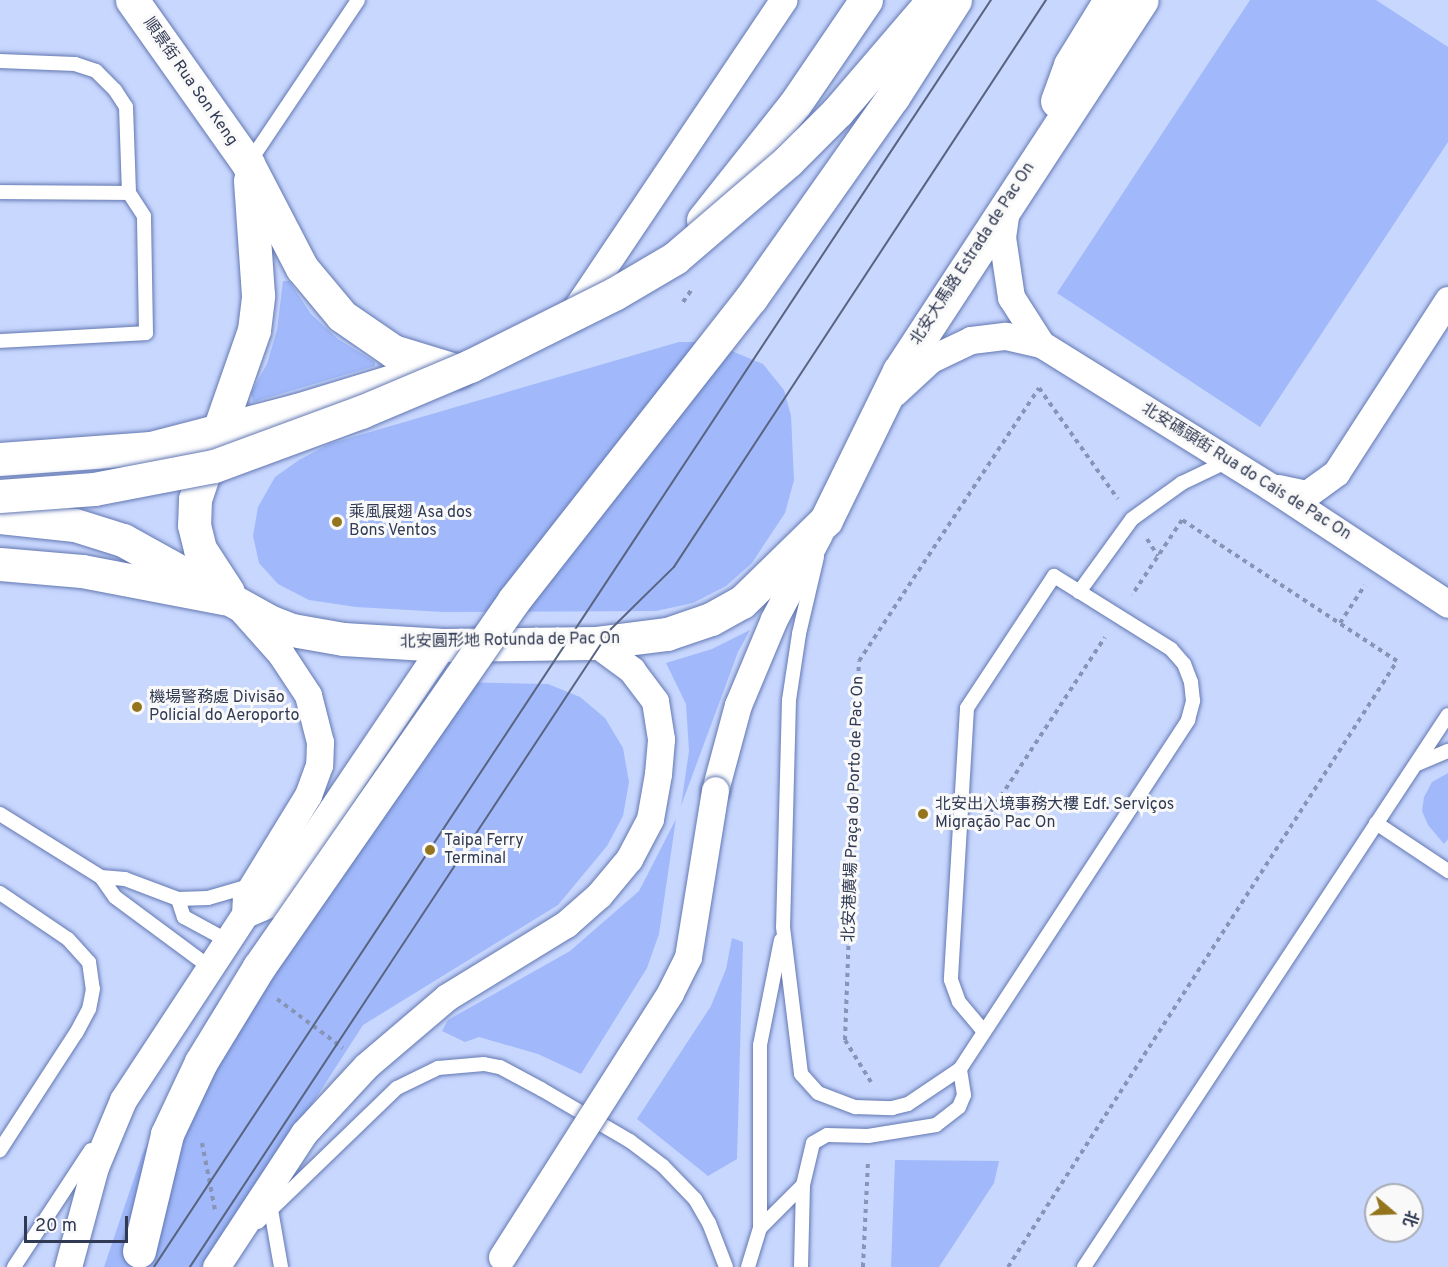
<!DOCTYPE html>
<meta charset="utf-8">
<style>
body{margin:0}
#map{position:relative;width:1448px;height:1267px;overflow:hidden;background:#c8d7fe;font-family:Overpass,"Noto Sans SC",sans-serif}
div>[style]{position:absolute}
.green>*{inset:0;background:#a1b9fa}
.path>*{height:4px;margin-top:-2px;transform-origin:0;background:repeating-linear-gradient(90deg,#8794b5 0 4.5px,transparent 0 9px)}
.roads{filter:drop-shadow(0 0 2px #6378b2) drop-shadow(0 0 2px #6378b2)}
.service>*{height:14px;margin:-7px;padding:0 7px;transform-origin:7px;border-radius:7px;background:#fff}
.minor>*{height:27px;margin:-13.5px;padding:0 13.5px;transform-origin:13.5px;border-radius:13.5px;background:#fff}
.tertiary>*{height:33px;margin:-16.5px;padding:0 16.5px;transform-origin:16.5px;border-radius:16.5px;background:#fff}
.primary>*{height:33px;margin:-16.5px;padding:0 16.5px;transform-origin:16.5px;border-radius:16.5px;background:#fff}
.tram>*{height:1.5px;margin:-0.75px;padding:0 0.75px;transform-origin:0.75px;border-radius:0.75px;background:#596481}
.bridges{filter:drop-shadow(0 0 2px #6378b2) drop-shadow(0 0 2px #6378b2)}
.minor-bridge>*{height:27px;margin:-13.5px;padding:0 13.5px;transform-origin:13.5px;border-radius:13.5px;background:#fff}
.primary-bridge>*{height:33px;margin:-16.5px;padding:0 16.5px;transform-origin:16.5px;border-radius:16.5px;background:#fff}
.dots>*{width:16px;height:16px;translate:-50% -50%;box-sizing:border-box;border:3px solid #f9f9f9;border-radius:50%}
span{translate:-50% -50%;white-space:nowrap;text-align:center;line-height:1.15;-webkit-text-stroke:6px #f9f9f9;paint-order:stroke}
.street-label{font-size:16px;color:#313a54}
.poi-label{font-size:16px;color:#313a54}
.left{translate:0 -50%;text-align:left}
.north{position:absolute;left:1364px;top:1183px;width:60px;height:60px;box-sizing:border-box;background:#f9f9f9;border:2px solid #a9adb7;border-radius:50%;rotate:109deg;font-size:16px;font-weight:700;line-height:24px;text-align:center;color:#313a54}
.north::after{content:'';display:block;margin:auto;width:21px;height:27px;background:#94751d;clip-path:polygon(50% 0,100% 100%,50% 72%,0 100%)}
.scale{position:absolute;left:24px;top:1216px;width:104px;height:27px;box-sizing:border-box;border:3px solid #313a54;border-top:0;padding-left:8px;font-size:18px;line-height:21px;white-space:nowrap;color:#313a54;-webkit-text-stroke:4px #f9f9f9;paint-order:stroke}
</style>
<div id="map">
<div class="green">
<div style="clip-path:polygon(1250px 0,1376px 0,1448px 47px,1448px 142px,1260px 427px,1057px 293px)"></div>
<div style="clip-path:polygon(283px 281px,289px 281px,311px 314px,338px 339px,375px 362px,375px 366px,253px 402px,251px 393px,267px 364px,277px 330px)"></div>
<div style="clip-path:polygon(679px 342px,710px 342px,763px 364px,784px 390px,791px 416px,794px 480px,785px 513px,752px 563px,726px 586px,693px 603px,656px 611px,443px 612px,356px 607px,309px 600px,278px 584px,259px 563px,253px 536px,258px 507px,275px 477px,299px 460px,329px 444px)"></div>
<div style="clip-path:polygon(750px 630px,738px 652px,681px 806px,689px 751px,686px 704px,666px 663px,712px 649px)"></div>
<div style="clip-path:polygon(456px 682px,548px 684px,580px 697px,605px 718px,623px 748px,629px 782px,623px 816px,607px 846px,558px 905px,363px 1025px,207px 1267px,104px 1267px,142px 1155px,215px 1006px)"></div>
<div style="clip-path:polygon(1448px 773px,1448px 839px,1444px 844px,1428px 825px,1422px 811px,1424px 797px,1432px 782px)"></div>
<div style="clip-path:polygon(676px 819px,659px 934px,647px 968px,581px 1074px,538px 1054px,479px 1037px,465px 1042px,442px 1031px,448px 1020px,570px 951px,639px 891px)"></div>
<div style="clip-path:polygon(732px 938px,743px 942px,737px 1159px,708px 1176px,637px 1119px,711px 1006px,726px 969px)"></div>
<div style="clip-path:polygon(895px 1160px,999px 1161px,994px 1183px,939px 1267px,891px 1267px)"></div>
</div>
<div class="path">
<div style="left:683px;top:302px;width:16px;rotate:-55deg"></div>
<div style="left:1147px;top:539px;width:20px;rotate:57deg"></div>
<div style="left:1340px;top:623px;width:45px;rotate:-56.7deg"></div>
<div style="left:986px;top:819px;width:217px;rotate:-56.8deg"></div>
<div style="left:277px;top:999px;width:82px;rotate:36.6deg"></div>
<div style="left:871px;top:1082px;width:49px;rotate:-121.8deg"></div>
<div style="left:845px;top:1040px;width:379px;rotate:-87.9deg"></div>
<div style="left:859px;top:661px;width:327px;rotate:-56.6deg"></div>
<div style="left:1039px;top:388px;width:136px;rotate:54.6deg"></div>
<div style="left:202px;top:1143px;width:68px;rotate:79deg"></div>
<div style="left:863px;top:1267px;width:108px;rotate:-87.3deg"></div>
<div style="left:1008px;top:1267px;width:720px;rotate:-57.3deg"></div>
<div style="left:1397px;top:661px;width:257px;rotate:-146.7deg"></div>
<div style="left:1182px;top:520px;width:90px;rotate:123.7deg"></div>
</div>
<div class="roads">
<div class="service">
<div style="left:0;top:61px;width:75px;rotate:2.3deg"></div>
<div style="left:75px;top:64px;width:22px;rotate:18deg"></div>
<div style="left:96px;top:71px;width:27px;rotate:45deg"></div>
<div style="left:115px;top:90px;width:20px;rotate:57deg"></div>
<div style="left:126px;top:107px;width:86px;rotate:88deg"></div>
<div style="left:129px;top:193px;width:129px;rotate:-179.6deg"></div>
<div style="left:248px;top:164px;width:197px;rotate:-56.1deg"></div>
<div style="left:0;top:341px;width:146px;rotate:-3.1deg"></div>
<div style="left:146px;top:333px;width:117px;rotate:-91deg"></div>
<div style="left:144px;top:216px;width:27px;rotate:-123deg"></div>
<div style="left:817px;top:557px;width:79px;rotate:103.2deg"></div>
<div style="left:799px;top:634px;width:67px;rotate:98.6deg"></div>
<div style="left:789px;top:700px;width:227px;rotate:91.5deg"></div>
<div style="left:783px;top:927px;width:148px;rotate:83deg"></div>
<div style="left:801px;top:1074px;width:25px;rotate:48deg"></div>
<div style="left:818px;top:1093px;width:40px;rotate:21deg"></div>
<div style="left:855px;top:1107px;width:37px;rotate:2deg"></div>
<div style="left:892px;top:1108px;width:16px;rotate:-14deg"></div>
<div style="left:908px;top:1104px;width:63px;rotate:-33.9deg"></div>
<div style="left:960px;top:1069px;width:417px;rotate:-56.8deg"></div>
<div style="left:1188px;top:720px;width:20px;rotate:-75deg"></div>
<div style="left:1193px;top:701px;width:19px;rotate:-96deg"></div>
<div style="left:1191px;top:682px;width:19px;rotate:-111deg"></div>
<div style="left:1184px;top:664px;width:20px;rotate:-131deg"></div>
<div style="left:1171px;top:649px;width:138px;rotate:-148deg"></div>
<div style="left:1054px;top:576px;width:158px;rotate:123.4deg"></div>
<div style="left:967px;top:708px;width:272px;rotate:93.4deg"></div>
<div style="left:951px;top:980px;width:23px;rotate:70deg"></div>
<div style="left:959px;top:1002px;width:38px;rotate:50deg"></div>
<div style="left:1079px;top:592px;width:90px;rotate:-54deg"></div>
<div style="left:1132px;top:519px;width:62px;rotate:-35.8deg"></div>
<div style="left:1182px;top:483px;width:51px;rotate:-25.6deg"></div>
<div style="left:1417px;top:764px;width:34px;rotate:-23deg"></div>
<div style="left:0;top:814px;width:119px;rotate:32deg"></div>
<div style="left:101px;top:877px;width:24px;rotate:55deg"></div>
<div style="left:115px;top:897px;width:119px;rotate:36.5deg"></div>
<div style="left:1376px;top:823px;width:87px;rotate:33.7deg"></div>
<div style="left:101px;top:877px;width:24px;rotate:5deg"></div>
<div style="left:125px;top:879px;width:57px;rotate:20.7deg"></div>
<div style="left:178px;top:899px;width:30px;rotate:-2deg"></div>
<div style="left:208px;top:898px;width:43px;rotate:-16.3deg"></div>
<div style="left:0;top:893px;width:82px;rotate:34.1deg"></div>
<div style="left:68px;top:939px;width:31px;rotate:48deg"></div>
<div style="left:89px;top:962px;width:27px;rotate:82deg"></div>
<div style="left:93px;top:989px;width:20px;rotate:101deg"></div>
<div style="left:89px;top:1009px;width:27px;rotate:118deg"></div>
<div style="left:76px;top:1033px;width:140px;rotate:123deg"></div>
<div style="left:178px;top:899px;width:19px;rotate:72deg"></div>
<div style="left:184px;top:917px;width:50px;rotate:28.6deg"></div>
<div style="left:270px;top:1204px;width:64px;rotate:80.1deg"></div>
<div style="left:258px;top:1222px;width:193px;rotate:-44deg"></div>
<div style="left:397px;top:1088px;width:46px;rotate:-26deg"></div>
<div style="left:438px;top:1068px;width:46px;rotate:-5deg"></div>
<div style="left:484px;top:1064px;width:16px;rotate:11deg"></div>
<div style="left:500px;top:1067px;width:47px;rotate:28.2deg"></div>
<div style="left:541px;top:1089px;width:103px;rotate:30.3deg"></div>
<div style="left:630px;top:1141px;width:41px;rotate:37.1deg"></div>
<div style="left:663px;top:1166px;width:46px;rotate:45.9deg"></div>
<div style="left:695px;top:1199px;width:28px;rotate:60deg"></div>
<div style="left:709px;top:1223px;width:47px;rotate:68.9deg"></div>
<div style="left:760px;top:1228px;width:61px;rotate:-45deg"></div>
<div style="left:14px;top:1267px;width:140px;rotate:-56.7deg"></div>
<div style="left:748px;top:1267px;width:41px;rotate:-72.9deg"></div>
<div style="left:760px;top:1228px;width:183px;rotate:-90deg"></div>
<div style="left:760px;top:1045px;width:107px;rotate:-78.7deg"></div>
<div style="left:801px;top:1267px;width:82px;rotate:-88.6deg"></div>
<div style="left:803px;top:1185px;width:43px;rotate:-76.6deg"></div>
<div style="left:813px;top:1143px;width:16px;rotate:-30deg"></div>
<div style="left:827px;top:1135px;width:41px;rotate:1.4deg"></div>
<div style="left:868px;top:1136px;width:69px;rotate:-9.2deg"></div>
<div style="left:936px;top:1125px;width:29px;rotate:-38deg"></div>
<div style="left:959px;top:1107px;width:13px;rotate:-67deg"></div>
<div style="left:964px;top:1095px;width:26px;rotate:-99deg"></div>
<div style="left:1084px;top:1267px;width:661px;rotate:-56.6deg"></div>
</div>
<div class="minor">
<div style="left:1006px;top:209px;width:28px;rotate:98deg"></div>
<div style="left:1002px;top:237px;width:61px;rotate:81.5deg"></div>
<div style="left:1011px;top:297px;width:56px;rotate:57.4deg"></div>
<div style="left:571px;top:316px;width:381px;rotate:-56.1deg"></div>
<div style="left:894px;top:393px;width:50px;rotate:-42.6deg"></div>
<div style="left:931px;top:359px;width:44px;rotate:-25.4deg"></div>
<div style="left:971px;top:340px;width:35px;rotate:-7deg"></div>
<div style="left:1006px;top:336px;width:36px;rotate:13deg"></div>
<div style="left:1041px;top:344px;width:269px;rotate:31.9deg"></div>
<div style="left:1269px;top:486px;width:214px;rotate:33.4deg"></div>
<div style="left:1278px;top:488px;width:30px;rotate:12deg"></div>
<div style="left:1307px;top:494px;width:36px;rotate:-36deg"></div>
<div style="left:1336px;top:473px;width:206px;rotate:-57.1deg"></div>
<div style="left:241px;top:609px;width:60px;rotate:48.4deg"></div>
<div style="left:281px;top:654px;width:49px;rotate:56.6deg"></div>
<div style="left:308px;top:695px;width:49px;rotate:75.7deg"></div>
<div style="left:320px;top:742px;width:23px;rotate:92deg"></div>
<div style="left:319px;top:765px;width:32px;rotate:110deg"></div>
<div style="left:308px;top:795px;width:119px;rotate:121.5deg"></div>
<div style="left:246px;top:896px;width:18px;rotate:93deg"></div>
<div style="left:715px;top:790px;width:88px;rotate:-74.9deg"></div>
<div style="left:738px;top:705px;width:93px;rotate:-67.3deg"></div>
<div style="left:774px;top:619px;width:96px;rotate:-62.1deg"></div>
<div style="left:68px;top:1267px;width:104px;rotate:-74.9deg"></div>
<div style="left:95px;top:1167px;width:73px;rotate:-67.3deg"></div>
<div style="left:123px;top:1100px;width:222px;rotate:-56.7deg"></div>
<div style="left:245px;top:914px;width:25px;rotate:-23deg"></div>
<div style="left:268px;top:904px;width:313px;rotate:-56deg"></div>
<div style="left:216px;top:1267px;width:160px;rotate:-56.7deg"></div>
<div style="left:304px;top:1133px;width:91px;rotate:-47.2deg"></div>
<div style="left:366px;top:1066px;width:106px;rotate:-40.4deg"></div>
<div style="left:447px;top:997px;width:140px;rotate:-31.5deg"></div>
<div style="left:566px;top:924px;width:44px;rotate:-41.3deg"></div>
<div style="left:599px;top:895px;width:47px;rotate:-50.2deg"></div>
<div style="left:629px;top:859px;width:45px;rotate:-62.3deg"></div>
<div style="left:650px;top:819px;width:46px;rotate:-79.9deg"></div>
<div style="left:658px;top:774px;width:35px;rotate:-85deg"></div>
<div style="left:661px;top:739px;width:38px;rotate:-99deg"></div>
<div style="left:655px;top:701px;width:39px;rotate:-127deg"></div>
<div style="left:632px;top:670px;width:46px;rotate:-143.9deg"></div>
</div>
<div class="tertiary">
<div style="left:132px;top:0;width:201px;rotate:54.7deg"></div>
<div style="left:248px;top:164px;width:117px;rotate:62.6deg"></div>
<div style="left:302px;top:268px;width:62px;rotate:50.2deg"></div>
<div style="left:342px;top:316px;width:62px;rotate:34.5deg"></div>
<div style="left:393px;top:351px;width:68px;rotate:17.1deg"></div>
<div style="left:219px;top:430px;width:106px;rotate:-70.7deg"></div>
<div style="left:254px;top:330px;width:35px;rotate:-83deg"></div>
<div style="left:258px;top:295px;width:115px;rotate:-94deg"></div>
<div style="left:0;top:564px;width:82px;rotate:4.9deg"></div>
<div style="left:82px;top:571px;width:145px;rotate:10.8deg"></div>
</div>
<div class="primary">
<div style="left:1057px;top:101px;width:38px;rotate:-70deg"></div>
<div style="left:1070px;top:65px;width:76px;rotate:-58.4deg"></div>
<div style="left:703px;top:220px;width:148px;rotate:-51.6deg"></div>
<div style="left:795px;top:104px;width:126px;rotate:-55.7deg"></div>
<div style="left:214px;top:443px;width:59px;rotate:108.7deg"></div>
<div style="left:195px;top:499px;width:26px;rotate:92deg"></div>
<div style="left:194px;top:525px;width:25px;rotate:76deg"></div>
<div style="left:200px;top:549px;width:51px;rotate:56.9deg"></div>
<div style="left:0;top:459px;width:151px;rotate:-4.2deg"></div>
<div style="left:151px;top:448px;width:151px;rotate:-14.6deg"></div>
<div style="left:297px;top:410px;width:102px;rotate:-17deg"></div>
<div style="left:395px;top:380px;width:42px;rotate:-8.1deg"></div>
<div style="left:0;top:517px;width:75px;rotate:6.1deg"></div>
<div style="left:75px;top:525px;width:50px;rotate:17.4deg"></div>
<div style="left:123px;top:540px;width:169px;rotate:29deg"></div>
<div style="left:271px;top:622px;width:22px;rotate:21deg"></div>
<div style="left:292px;top:630px;width:52px;rotate:10deg"></div>
<div style="left:343px;top:639px;width:100px;rotate:3.4deg"></div>
<div style="left:443px;top:645px;width:152px;rotate:-0.8deg"></div>
<div style="left:595px;top:643px;width:73px;rotate:-7.1deg"></div>
<div style="left:667px;top:634px;width:46px;rotate:-18.8deg"></div>
<div style="left:711px;top:619px;width:35px;rotate:-29deg"></div>
<div style="left:742px;top:602px;width:117px;rotate:-44.3deg"></div>
<div style="left:826px;top:520px;width:166px;rotate:-63.9deg"></div>
<div style="left:899px;top:371px;width:443px;rotate:-56.8deg"></div>
</div>
</div>
<div class="tram">
<div style="left:154px;top:1267px;width:1519px;rotate:-56.55deg"></div>
<div style="left:190px;top:1267px;width:764px;rotate:-56.58deg"></div>
<div style="left:611px;top:629px;width:88px;rotate:-44.5deg"></div>
<div style="left:674px;top:567px;width:678px;rotate:-56.73deg"></div>
</div>
<div class="bridges">
<div class="minor-bridge">
<div style="left:502px;top:1257px;width:313px;rotate:-57.5deg"></div>
<div style="left:670px;top:993px;width:40px;rotate:-63.4deg"></div>
<div style="left:688px;top:957px;width:169px;rotate:-80.8deg"></div>
</div>
<div class="primary-bridge">
<div style="left:0;top:496px;width:94px;rotate:-4.3deg"></div>
<div style="left:94px;top:489px;width:122px;rotate:-10.9deg"></div>
<div style="left:214px;top:466px;width:157px;rotate:-20.2deg"></div>
<div style="left:361px;top:412px;width:118px;rotate:-22.9deg"></div>
<div style="left:470px;top:366px;width:161px;rotate:-26.6deg"></div>
<div style="left:614px;top:294px;width:71px;rotate:-30.5deg"></div>
<div style="left:675px;top:258px;width:149px;rotate:-40.6deg"></div>
<div style="left:788px;top:161px;width:71px;rotate:-45deg"></div>
<div style="left:838px;top:111px;width:146px;rotate:-49.4deg"></div>
<div style="left:139px;top:1251px;width:120px;rotate:-76.5deg"></div>
<div style="left:167px;top:1134px;width:80px;rotate:-64.7deg"></div>
<div style="left:201px;top:1062px;width:111px;rotate:-58.6deg"></div>
<div style="left:259px;top:967px;width:447px;rotate:-55.2deg"></div>
<div style="left:514px;top:600px;width:384px;rotate:-51.9deg"></div>
<div style="left:751px;top:298px;width:246px;rotate:-54.8deg"></div>
<div style="left:893px;top:97px;width:115px;rotate:-57.4deg"></div>
</div>
</div>
<div class="dots">
<div style="left:337px;top:522px;background:#94751d"></div>
<div style="left:137px;top:707px;background:#94751d"></div>
<div style="left:923px;top:814px;background:#94751d"></div>
<div style="left:430px;top:850px;background:#94751d"></div>
</div>
<div class="street-label">
<span style="left:190px;top:82px;rotate:55deg">順景街 Rua Son Keng</span>
<span style="left:973px;top:254px;rotate:-57deg">北安大馬路 Estrada de Pac On</span>
<span style="left:1246px;top:472px;rotate:32deg">北安碼頭街 Rua do Cais de Pac On</span>
<span style="left:510px;top:641px;rotate:-1deg">北安圓形地 Rotunda de Pac On</span>
<span style="left:854px;top:809px;rotate:-88deg">北安港廣場 Praça do Porto de Pac On</span>
</div>
<div class="poi-label">
<span class="left" style="left:349px;top:522px">乘風展翅 Asa dos<br>Bons Ventos</span>
<span class="left" style="left:149px;top:707px">機場警務處 Divisão<br>Policial do Aeroporto</span>
<span class="left" style="left:935px;top:814px">北安出入境事務大樓 Edf. Serviços<br>Migração Pac On</span>
<span class="left" style="left:444px;top:850px">Taipa Ferry<br>Terminal</span>
</div>
<div class="north">北</div>
<div class="scale">20 m</div>
</div>
